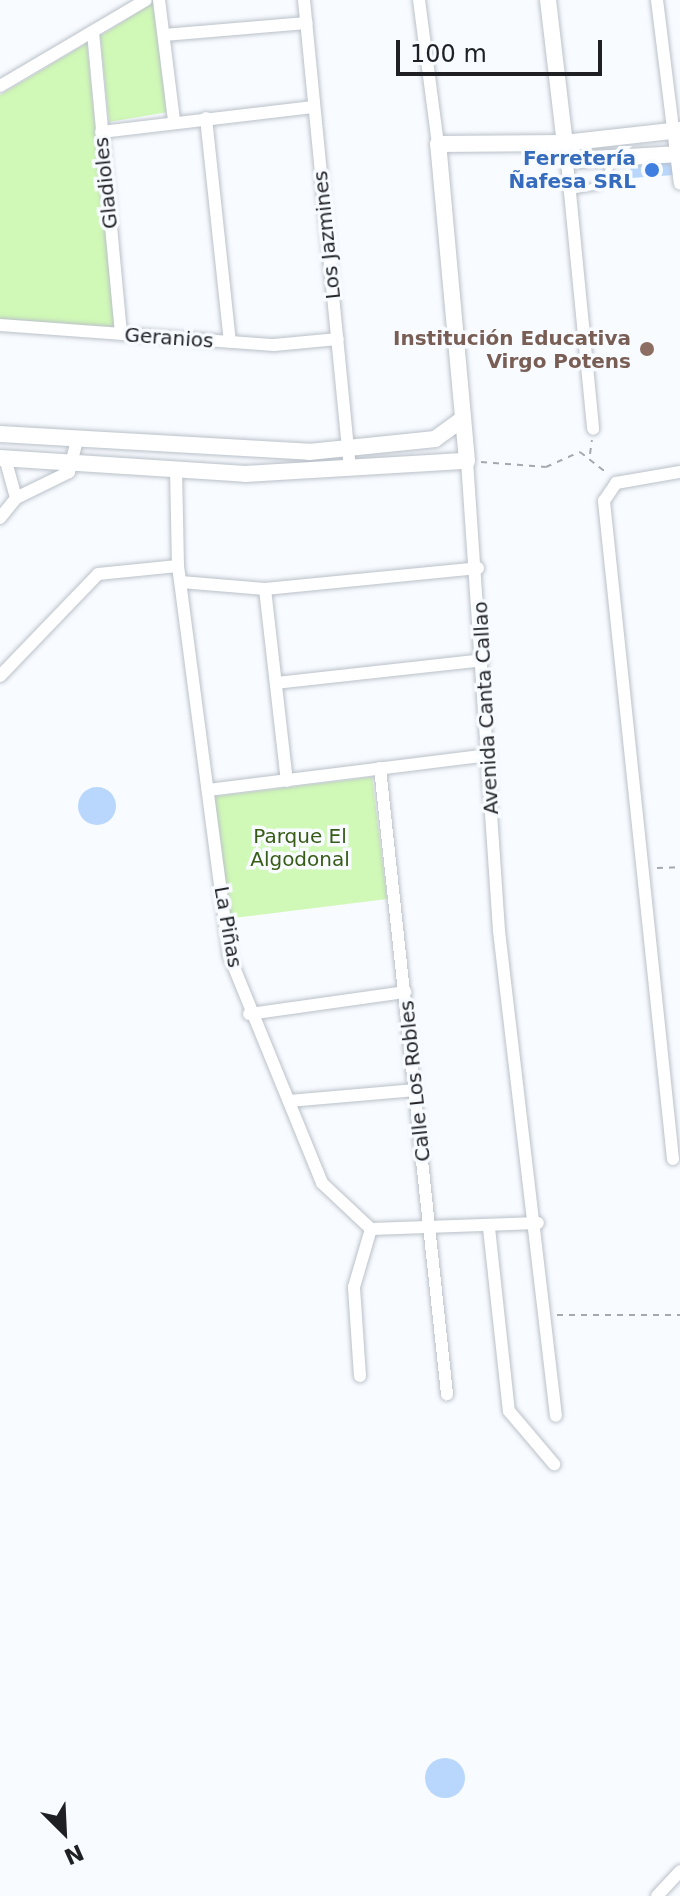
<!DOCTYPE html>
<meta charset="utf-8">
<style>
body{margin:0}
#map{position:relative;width:680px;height:1896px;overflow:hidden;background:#f8fbff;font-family:"DejaVu Sans",sans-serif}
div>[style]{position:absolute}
.green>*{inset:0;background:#d0f8b6;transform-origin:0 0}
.building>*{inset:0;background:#b9d7fd;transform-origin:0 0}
.round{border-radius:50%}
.path>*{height:2px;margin-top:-1px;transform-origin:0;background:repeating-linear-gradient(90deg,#a6a9ac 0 6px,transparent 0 12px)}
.roads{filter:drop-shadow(0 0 2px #bac1c9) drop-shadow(0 0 2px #bac1c9)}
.lane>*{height:6px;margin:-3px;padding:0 3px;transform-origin:3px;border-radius:3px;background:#fff}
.street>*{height:12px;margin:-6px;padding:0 6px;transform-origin:6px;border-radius:6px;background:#fff}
.secondary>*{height:16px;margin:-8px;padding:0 8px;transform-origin:8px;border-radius:8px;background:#fff}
.dots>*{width:22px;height:22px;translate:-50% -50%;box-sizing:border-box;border:4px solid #f8fbff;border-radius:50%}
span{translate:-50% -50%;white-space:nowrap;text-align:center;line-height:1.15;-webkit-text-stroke:7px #f8fbff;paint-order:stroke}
.shop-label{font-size:20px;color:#366cbe;font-weight:700}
.right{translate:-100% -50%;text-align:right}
.street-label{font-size:20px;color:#1e2023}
.education-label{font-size:20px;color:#785e54;font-weight:700}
.park-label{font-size:20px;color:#375c16}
.north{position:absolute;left:24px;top:1792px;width:80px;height:80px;-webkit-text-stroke:6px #f8fbff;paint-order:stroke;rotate:156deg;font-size:22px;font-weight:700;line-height:32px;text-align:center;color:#1e2023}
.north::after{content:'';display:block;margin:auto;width:28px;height:36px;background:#1e2023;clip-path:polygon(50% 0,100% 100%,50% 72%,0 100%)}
.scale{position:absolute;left:396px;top:40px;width:206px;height:36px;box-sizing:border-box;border:4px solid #1e2023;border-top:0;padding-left:10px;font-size:24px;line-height:28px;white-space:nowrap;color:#1e2023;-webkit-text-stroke:6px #f8fbff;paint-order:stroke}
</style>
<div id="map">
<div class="green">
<div style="clip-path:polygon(156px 1px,168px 112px,109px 122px,100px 36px)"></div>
<div style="clip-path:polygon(87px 43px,115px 327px,0 319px,0 95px)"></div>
<div style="left:372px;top:777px;width:123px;height:159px;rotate:83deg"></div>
</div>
<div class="building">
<div style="left:673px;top:160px;width:15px;height:43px;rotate:86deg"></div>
<div class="round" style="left:78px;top:787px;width:38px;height:38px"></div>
<div class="round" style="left:425px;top:1758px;width:40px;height:40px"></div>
</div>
<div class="path">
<div style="left:590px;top:454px;width:14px;rotate:-82deg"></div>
<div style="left:481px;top:462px;width:65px;rotate:4.4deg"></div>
<div style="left:546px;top:467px;width:37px;rotate:-24deg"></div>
<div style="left:580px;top:452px;width:34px;rotate:38deg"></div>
<div style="left:657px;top:868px;width:23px;rotate:-2deg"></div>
<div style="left:557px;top:1315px;width:123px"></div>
</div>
<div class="roads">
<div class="lane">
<div style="left:570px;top:191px;width:29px;rotate:-10deg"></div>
<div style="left:599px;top:186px;width:29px;rotate:-59deg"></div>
</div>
<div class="street">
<div style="left:159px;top:0;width:121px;rotate:82.9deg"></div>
<div style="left:304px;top:0;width:471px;rotate:84.4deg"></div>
<div style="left:419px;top:0;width:145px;rotate:82.5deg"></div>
<div style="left:657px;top:0;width:185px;rotate:82.9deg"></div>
<div style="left:93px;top:32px;width:303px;rotate:84.7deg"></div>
<div style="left:164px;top:35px;width:143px;rotate:-4.8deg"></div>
<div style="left:0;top:86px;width:169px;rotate:-30.5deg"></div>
<div style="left:206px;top:118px;width:225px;rotate:83.9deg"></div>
<div style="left:101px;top:132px;width:214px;rotate:-6.7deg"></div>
<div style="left:567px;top:162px;width:268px;rotate:84.4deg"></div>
<div style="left:0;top:325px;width:275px;rotate:4.2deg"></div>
<div style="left:274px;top:345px;width:64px;rotate:-5.4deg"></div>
<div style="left:5px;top:458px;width:41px;rotate:74.6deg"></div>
<div style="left:467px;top:461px;width:471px;rotate:86.1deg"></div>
<div style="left:499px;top:931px;width:488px;rotate:83.3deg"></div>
<div style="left:176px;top:470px;width:96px;rotate:88.8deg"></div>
<div style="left:178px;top:566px;width:392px;rotate:82.5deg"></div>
<div style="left:229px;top:955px;width:246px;rotate:67.8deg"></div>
<div style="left:322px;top:1183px;width:67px;rotate:43.2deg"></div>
<div style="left:371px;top:1229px;width:167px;rotate:-2.1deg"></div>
<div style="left:0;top:518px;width:26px;rotate:-51deg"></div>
<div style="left:16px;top:498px;width:59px;rotate:-26.1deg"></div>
<div style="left:69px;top:472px;width:32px;rotate:-76deg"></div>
<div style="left:181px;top:582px;width:84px;rotate:4.8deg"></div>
<div style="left:265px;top:589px;width:214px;rotate:-5.6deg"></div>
<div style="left:265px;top:589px;width:193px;rotate:83.5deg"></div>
<div style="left:0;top:676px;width:141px;rotate:-46.1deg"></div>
<div style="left:98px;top:574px;width:80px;rotate:-5.7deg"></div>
<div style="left:276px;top:683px;width:208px;rotate:-6.3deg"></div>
<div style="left:380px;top:768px;width:630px;rotate:83.89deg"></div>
<div style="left:208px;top:790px;width:283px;rotate:-7.1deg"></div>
<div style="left:249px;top:1014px;width:158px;rotate:-8deg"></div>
<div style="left:289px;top:1101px;width:127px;rotate:-5deg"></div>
<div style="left:673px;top:1159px;width:662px;rotate:-95.99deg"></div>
<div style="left:604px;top:501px;width:22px;rotate:-56deg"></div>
<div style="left:616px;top:483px;width:65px;rotate:-9.8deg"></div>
<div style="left:489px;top:1228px;width:184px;rotate:83.8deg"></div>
<div style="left:509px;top:1411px;width:70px;rotate:49.7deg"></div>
<div style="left:360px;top:1376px;width:89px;rotate:-93.9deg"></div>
<div style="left:354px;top:1287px;width:60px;rotate:-73.7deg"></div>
<div style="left:657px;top:1896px;width:34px;rotate:-47deg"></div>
</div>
<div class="secondary">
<div style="left:548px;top:0;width:163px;rotate:83.3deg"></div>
<div style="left:565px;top:144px;width:21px;rotate:51deg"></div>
<div style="left:578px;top:160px;width:102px;rotate:-3.4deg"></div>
<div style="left:0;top:434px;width:310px;rotate:3.3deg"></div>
<div style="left:309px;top:452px;width:127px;rotate:-5.9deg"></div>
<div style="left:435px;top:439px;width:34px;rotate:-36deg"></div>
<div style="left:0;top:458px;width:246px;rotate:3.7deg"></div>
<div style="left:245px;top:474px;width:222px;rotate:-3.4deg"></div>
<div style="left:467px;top:461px;width:318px;rotate:-95.2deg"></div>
<div style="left:438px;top:144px;width:126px;rotate:-0.5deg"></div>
<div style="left:564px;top:143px;width:117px;rotate:-6.4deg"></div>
</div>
</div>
<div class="dots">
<div style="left:652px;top:170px;background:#3f7fe0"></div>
<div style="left:647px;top:349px;background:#8d6e63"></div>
</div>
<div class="shop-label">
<span class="right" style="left:636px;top:170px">Ferretería<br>Ñafesa SRL</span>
</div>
<div class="street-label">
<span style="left:106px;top:183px;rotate:-96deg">Gladioles</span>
<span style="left:327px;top:235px;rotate:-96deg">Los Jazmines</span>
<span style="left:169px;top:338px;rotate:4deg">Geranios</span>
<span style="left:486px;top:708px;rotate:-93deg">Avenida Canta Callao</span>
<span style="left:228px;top:927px;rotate:80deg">La Piñas</span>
<span style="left:415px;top:1081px;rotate:-96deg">Calle Los Robles</span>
</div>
<div class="education-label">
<span class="right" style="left:631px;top:350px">Institución Educativa<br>Virgo Potens</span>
</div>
<div class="park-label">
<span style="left:300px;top:848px">Parque El<br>Algodonal</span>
</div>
<div class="north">N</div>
<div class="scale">100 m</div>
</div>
